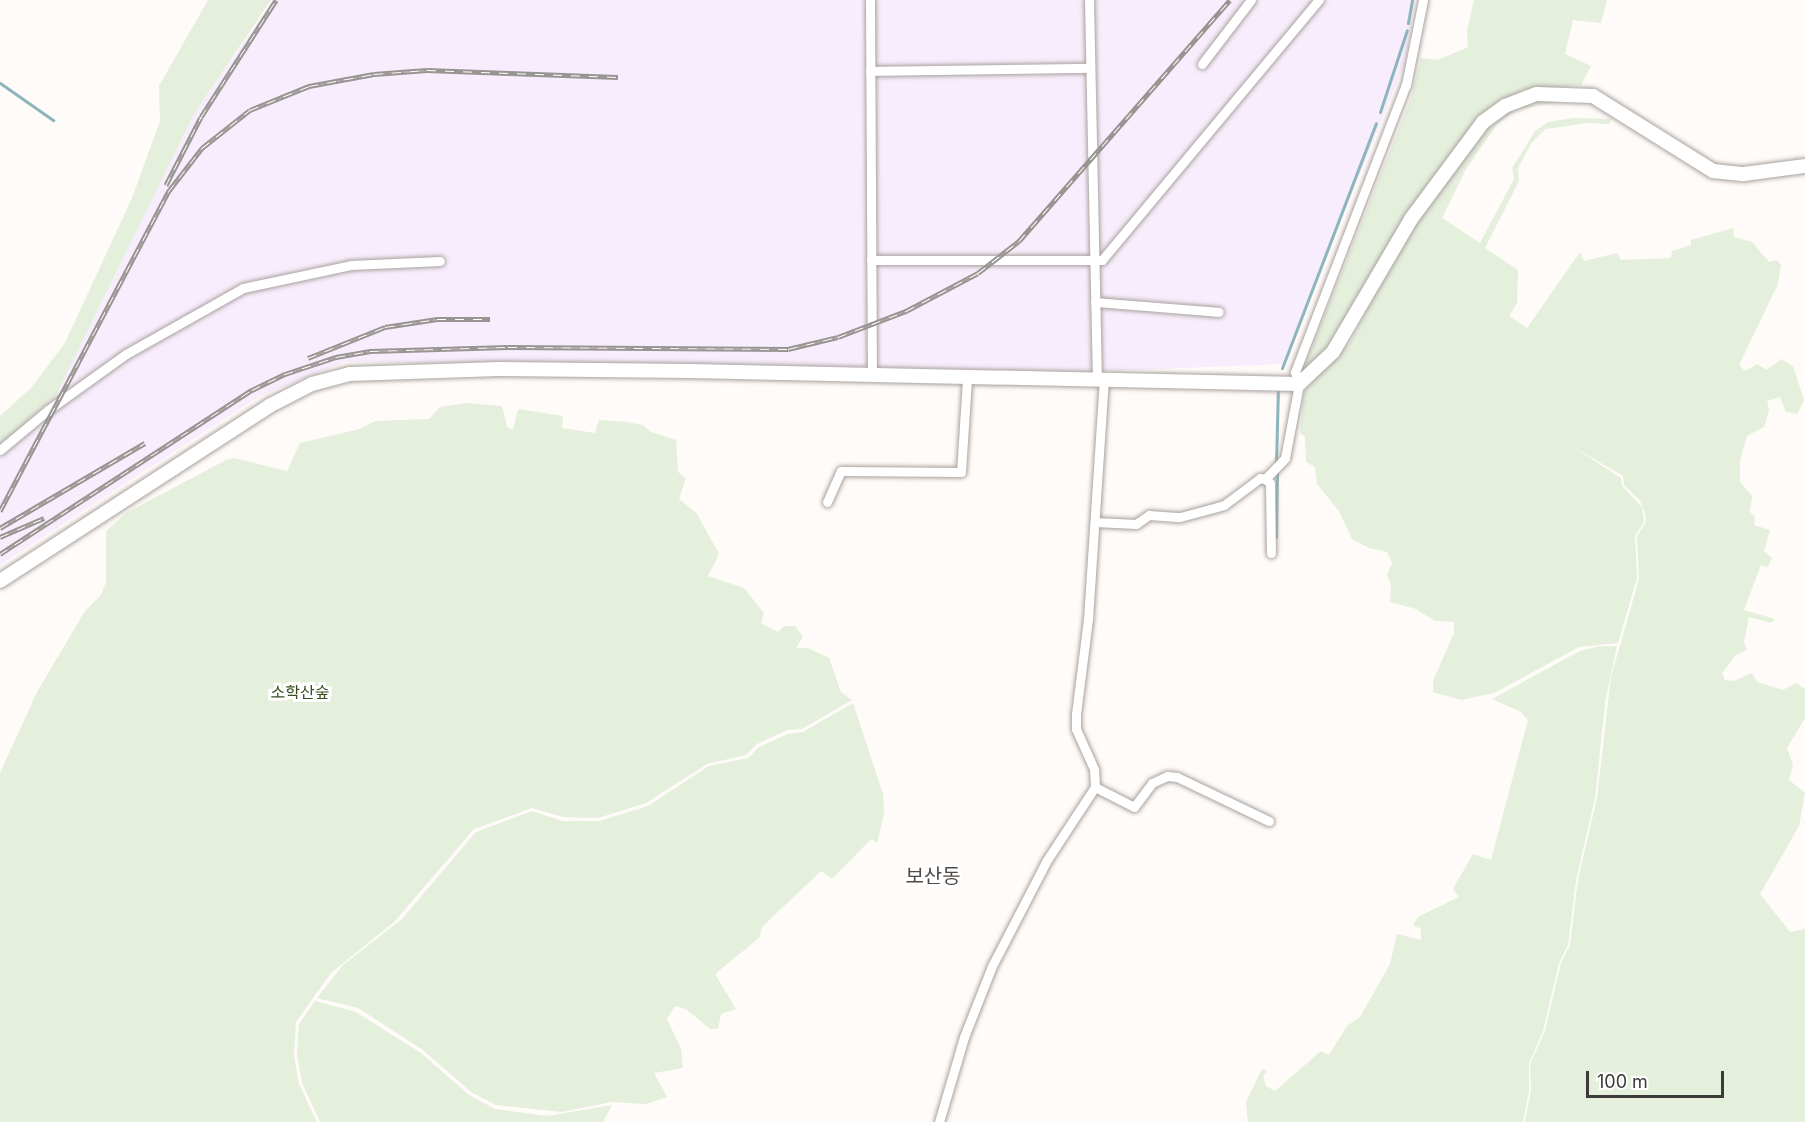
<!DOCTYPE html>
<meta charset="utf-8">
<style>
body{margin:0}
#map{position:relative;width:1805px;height:1122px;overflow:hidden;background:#fffbf8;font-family:Inter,"Noto Sans KR",sans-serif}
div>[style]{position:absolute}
.industrial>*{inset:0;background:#f8edfd}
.green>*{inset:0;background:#e4efdc}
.stream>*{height:3px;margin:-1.5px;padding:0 1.5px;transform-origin:1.5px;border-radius:1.5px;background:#8db5bd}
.roads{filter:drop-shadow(0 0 2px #a9a29e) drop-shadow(0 0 2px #a9a29e)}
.street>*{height:9px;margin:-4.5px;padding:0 4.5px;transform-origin:4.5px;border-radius:4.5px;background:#fff}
.secondary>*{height:14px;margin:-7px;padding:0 7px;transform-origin:7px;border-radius:7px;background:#fff}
.rail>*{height:5px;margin-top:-2.5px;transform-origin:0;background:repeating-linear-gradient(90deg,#fff 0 9px,#979491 0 18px);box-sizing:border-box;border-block:2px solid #979491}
span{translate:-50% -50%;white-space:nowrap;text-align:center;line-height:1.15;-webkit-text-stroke:6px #fff;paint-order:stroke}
.park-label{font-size:16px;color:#394f22}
.quarter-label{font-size:20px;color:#4f4a46}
.scale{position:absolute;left:1586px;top:1071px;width:138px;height:27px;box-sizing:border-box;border:3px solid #3d3b39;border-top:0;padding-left:8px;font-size:18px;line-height:21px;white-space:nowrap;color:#3d3b39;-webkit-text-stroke:4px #fff;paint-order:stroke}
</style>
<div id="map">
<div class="industrial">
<div style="clip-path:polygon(273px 0,1415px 0,1406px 60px,1283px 364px,1083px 372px,344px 362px,258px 397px,0 565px,0 445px,56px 395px,194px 114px)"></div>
</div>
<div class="green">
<div style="clip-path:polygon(208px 0,271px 0,194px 114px,56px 395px,0 445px,0 416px,31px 388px,65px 343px,132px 198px,160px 121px,159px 86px)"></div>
<div style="clip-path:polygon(1474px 0,1607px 0,1601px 23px,1573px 20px,1565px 54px,1591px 66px,1581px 85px,1524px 90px,1488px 110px,1403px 220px,1323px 353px,1302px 373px,1411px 98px,1421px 58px,1438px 60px,1468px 47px,1467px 31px)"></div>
<div style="clip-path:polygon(1551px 99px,1554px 103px,1519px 109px,1497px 124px,1465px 171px,1442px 218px,1480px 243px,1514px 179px,1512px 168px,1535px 131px,1548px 122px,1573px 118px,1612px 119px,1609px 124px,1588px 123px,1546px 129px,1532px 142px,1518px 168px,1519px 181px,1485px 248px,1518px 270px,1517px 303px,1509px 316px,1527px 328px,1580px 252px,1584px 261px,1617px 253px,1621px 260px,1671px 258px,1672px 251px,1691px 245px,1691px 240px,1733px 228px,1734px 237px,1752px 242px,1769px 262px,1777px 260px,1781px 265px,1778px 284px,1739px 365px,1745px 371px,1757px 364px,1767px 370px,1781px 359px,1793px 366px,1804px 400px,1797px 414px,1786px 412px,1780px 397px,1767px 401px,1769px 411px,1764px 427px,1747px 436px,1740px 460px,1740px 482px,1752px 496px,1750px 512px,1755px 517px,1754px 525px,1770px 530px,1764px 551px,1772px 558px,1768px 567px,1761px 565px,1744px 610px,1775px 619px,1771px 623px,1749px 617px,1744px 642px,1747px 650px,1736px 655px,1722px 673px,1725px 680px,1734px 681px,1752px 673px,1757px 682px,1783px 690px,1796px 683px,1805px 689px,1805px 718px,1787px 748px,1793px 765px,1789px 780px,1805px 793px,1799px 826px,1760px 894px,1790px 932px,1805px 929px,1805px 1122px,1525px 1122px,1531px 1091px,1530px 1064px,1545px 1031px,1561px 963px,1570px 945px,1578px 880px,1597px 798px,1611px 677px,1639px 579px,1637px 536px,1646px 522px,1645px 512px,1640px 501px,1624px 485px,1623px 476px,1570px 445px,1621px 478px,1622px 486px,1642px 507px,1644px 522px,1635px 536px,1637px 578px,1618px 643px,1579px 647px,1494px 693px,1461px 700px,1433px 692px,1433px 681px,1454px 633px,1454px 622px,1435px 621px,1416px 609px,1390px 602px,1391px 584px,1387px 575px,1392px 563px,1387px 552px,1369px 548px,1352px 539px,1339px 511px,1317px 484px,1315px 467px,1306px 462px,1305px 437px,1300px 433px,1304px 391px,1349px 344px,1409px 232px,1491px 121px,1501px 112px,1530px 101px)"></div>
<div style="clip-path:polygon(467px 403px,502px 406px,507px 427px,513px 430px,518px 409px,563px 416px,562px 428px,595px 433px,599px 420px,626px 422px,643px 425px,651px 432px,676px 440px,678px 472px,686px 478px,679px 499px,697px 514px,719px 554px,708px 576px,744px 588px,764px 613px,761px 623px,778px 632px,784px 626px,795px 626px,803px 637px,796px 648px,808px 648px,829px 658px,841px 692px,852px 700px,802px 729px,787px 730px,757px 744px,746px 755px,707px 764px,646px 803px,598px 818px,563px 817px,532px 808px,474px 829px,394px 922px,331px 973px,296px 1022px,294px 1055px,299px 1084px,317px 1122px,0 1122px,0 773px,37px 692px,85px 611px,101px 595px,106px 582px,106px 531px,126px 513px,226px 460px,234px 458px,287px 471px,300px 443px,360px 429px,375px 421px,429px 419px,440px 407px)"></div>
<div style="clip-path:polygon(1600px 646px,1617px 646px,1605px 703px,1595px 798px,1576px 880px,1568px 945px,1559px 963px,1543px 1031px,1529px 1063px,1529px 1091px,1523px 1122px,1248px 1122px,1246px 1102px,1262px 1069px,1267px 1071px,1263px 1077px,1266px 1086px,1275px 1091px,1321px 1051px,1329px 1055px,1347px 1026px,1360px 1017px,1390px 964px,1397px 934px,1421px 940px,1421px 929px,1413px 925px,1418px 917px,1459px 897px,1453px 889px,1473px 854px,1491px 860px,1528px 720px,1521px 712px,1492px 699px,1580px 651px)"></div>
<div style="clip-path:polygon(853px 703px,883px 794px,884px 814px,877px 843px,871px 839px,832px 879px,821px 871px,762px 927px,759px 938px,715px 974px,736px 1009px,721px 1014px,718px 1029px,710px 1029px,686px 1009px,675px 1006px,667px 1019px,681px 1049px,683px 1068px,654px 1073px,667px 1097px,646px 1104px,612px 1102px,562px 1112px,496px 1105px,471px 1092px,423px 1050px,358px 1008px,317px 998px,343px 965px,402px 919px,476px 832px,532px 811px,562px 821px,599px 821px,648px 806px,709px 766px,748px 758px,759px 747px,788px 734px,803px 732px)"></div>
<div style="clip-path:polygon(315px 1001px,356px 1012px,421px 1053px,469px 1095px,495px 1109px,547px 1116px,612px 1105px,603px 1122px,320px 1122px,302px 1083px,297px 1054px,299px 1024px)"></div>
</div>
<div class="stream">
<div style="left:1408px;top:23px;width:23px;rotate:-80deg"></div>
<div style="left:0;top:83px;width:65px;rotate:34.9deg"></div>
<div style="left:1380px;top:112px;width:86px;rotate:-71.8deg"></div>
<div style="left:1282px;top:368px;width:262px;rotate:-69deg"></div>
<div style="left:1276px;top:463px;width:74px;rotate:-88.5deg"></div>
<div style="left:1276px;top:537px;width:67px;rotate:-89.1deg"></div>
</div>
<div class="roads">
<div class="street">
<div style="left:870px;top:0;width:375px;rotate:89.7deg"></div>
<div style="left:1089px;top:0;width:378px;rotate:88.8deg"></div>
<div style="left:1202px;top:64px;width:81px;rotate:-52.6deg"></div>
<div style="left:870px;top:71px;width:220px;rotate:-0.8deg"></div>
<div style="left:871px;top:260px;width:231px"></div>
<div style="left:1102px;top:260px;width:339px;rotate:-50.2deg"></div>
<div style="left:1095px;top:302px;width:124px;rotate:4.6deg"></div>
<div style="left:0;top:450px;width:62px;rotate:-39.8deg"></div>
<div style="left:48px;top:410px;width:96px;rotate:-35.7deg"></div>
<div style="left:126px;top:354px;width:134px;rotate:-29.4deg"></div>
<div style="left:243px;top:288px;width:110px;rotate:-12deg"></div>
<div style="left:351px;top:265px;width:89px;rotate:-2.6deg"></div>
<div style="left:1265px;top:479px;width:29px;rotate:-46deg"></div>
<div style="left:1285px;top:458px;width:75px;rotate:-79.3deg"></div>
<div style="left:1299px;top:384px;width:13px;rotate:-108deg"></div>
<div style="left:1295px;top:372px;width:308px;rotate:-68.9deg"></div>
<div style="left:1406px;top:85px;width:87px;rotate:-78.7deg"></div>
<div style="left:827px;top:502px;width:34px;rotate:-66deg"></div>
<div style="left:841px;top:471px;width:120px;rotate:0.5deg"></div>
<div style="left:961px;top:472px;width:94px;rotate:-86.3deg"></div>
<div style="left:1095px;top:522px;width:41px;rotate:2.8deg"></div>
<div style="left:1136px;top:524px;width:16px;rotate:-35deg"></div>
<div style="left:1149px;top:515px;width:31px;rotate:4deg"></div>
<div style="left:1180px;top:517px;width:31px;rotate:-15deg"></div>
<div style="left:1210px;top:509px;width:15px;rotate:-16deg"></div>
<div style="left:1224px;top:505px;width:45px;rotate:-36.9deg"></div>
<div style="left:1260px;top:478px;width:5px;rotate:11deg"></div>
<div style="left:1265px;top:479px;width:6px;rotate:39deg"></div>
<div style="left:1270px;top:483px;width:70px;rotate:89.2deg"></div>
<div style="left:1095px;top:787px;width:44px;rotate:27.1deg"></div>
<div style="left:1134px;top:807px;width:30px;rotate:-53deg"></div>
<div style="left:1152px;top:783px;width:17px;rotate:-25deg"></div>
<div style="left:1167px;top:776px;width:10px;rotate:6deg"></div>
<div style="left:1177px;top:777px;width:102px;rotate:25.6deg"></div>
<div style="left:939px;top:1122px;width:89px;rotate:-73.6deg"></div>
<div style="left:964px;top:1037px;width:76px;rotate:-68.5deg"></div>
<div style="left:992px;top:966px;width:119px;rotate:-62.6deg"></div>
<div style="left:1047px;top:860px;width:87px;rotate:-56.7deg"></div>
<div style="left:1095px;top:787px;width:18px;rotate:-93deg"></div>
<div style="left:1094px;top:769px;width:44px;rotate:-114.2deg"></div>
<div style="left:1076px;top:729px;width:15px;rotate:-90deg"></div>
<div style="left:1076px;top:714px;width:96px;rotate:-82.8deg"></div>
<div style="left:1088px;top:619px;width:242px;rotate:-86.2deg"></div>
</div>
<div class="secondary">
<div style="left:0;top:581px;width:321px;rotate:-33deg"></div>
<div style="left:269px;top:406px;width:48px;rotate:-27.1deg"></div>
<div style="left:312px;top:384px;width:39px;rotate:-15deg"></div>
<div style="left:350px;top:374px;width:149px;rotate:-1.9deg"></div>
<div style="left:499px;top:369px;width:191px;rotate:0.6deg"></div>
<div style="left:690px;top:371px;width:609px;rotate:1.22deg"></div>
<div style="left:1299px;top:384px;width:47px;rotate:-43.3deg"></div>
<div style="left:1333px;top:352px;width:154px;rotate:-59.6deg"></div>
<div style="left:1411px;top:219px;width:121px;rotate:-53.4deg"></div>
<div style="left:1483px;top:122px;width:27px;rotate:-36deg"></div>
<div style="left:1505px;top:106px;width:34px;rotate:-21deg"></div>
<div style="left:1537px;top:94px;width:56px;rotate:2deg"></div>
<div style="left:1593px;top:96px;width:142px;rotate:32deg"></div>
<div style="left:1713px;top:171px;width:31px;rotate:6deg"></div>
<div style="left:1744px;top:174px;width:62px;rotate:-7.5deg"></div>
</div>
</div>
<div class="rail">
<div style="left:166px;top:185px;width:76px;rotate:-62.8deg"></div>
<div style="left:201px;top:117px;width:139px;rotate:-57.3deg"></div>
<div style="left:308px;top:358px;width:83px;rotate:-21.9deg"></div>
<div style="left:385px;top:327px;width:53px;rotate:-8.7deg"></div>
<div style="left:437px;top:319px;width:53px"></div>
<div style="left:0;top:511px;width:361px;rotate:-62.2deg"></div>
<div style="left:168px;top:192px;width:56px;rotate:-52.3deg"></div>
<div style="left:202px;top:148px;width:61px;rotate:-38.4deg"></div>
<div style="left:250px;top:110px;width:64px;rotate:-22.1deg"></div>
<div style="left:309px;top:86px;width:66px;rotate:-10.5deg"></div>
<div style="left:374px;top:74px;width:53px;rotate:-4.3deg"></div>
<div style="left:427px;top:70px;width:191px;rotate:2.1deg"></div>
<div style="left:0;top:528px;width:168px;rotate:-30.4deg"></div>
<div style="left:0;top:537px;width:48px;rotate:-23.4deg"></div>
<div style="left:0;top:554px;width:301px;rotate:-33.1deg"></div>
<div style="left:252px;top:390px;width:37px;rotate:-26deg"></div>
<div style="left:285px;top:374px;width:54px;rotate:-18.4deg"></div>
<div style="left:336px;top:357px;width:35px;rotate:-10deg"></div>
<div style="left:370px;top:351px;width:138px;rotate:-1.7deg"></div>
<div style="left:508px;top:347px;width:280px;rotate:0.4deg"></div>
<div style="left:788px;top:349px;width:51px;rotate:-13.5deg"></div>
<div style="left:838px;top:337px;width:73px;rotate:-20.9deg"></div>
<div style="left:906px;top:311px;width:81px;rotate:-27.8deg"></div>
<div style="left:978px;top:273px;width:52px;rotate:-38deg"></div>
<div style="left:1019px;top:241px;width:320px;rotate:-48.8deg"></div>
</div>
<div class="park-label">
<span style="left:300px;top:692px">소학산숲</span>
</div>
<div class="quarter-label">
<span style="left:933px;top:876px">보산동</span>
</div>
<div class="scale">100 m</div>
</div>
